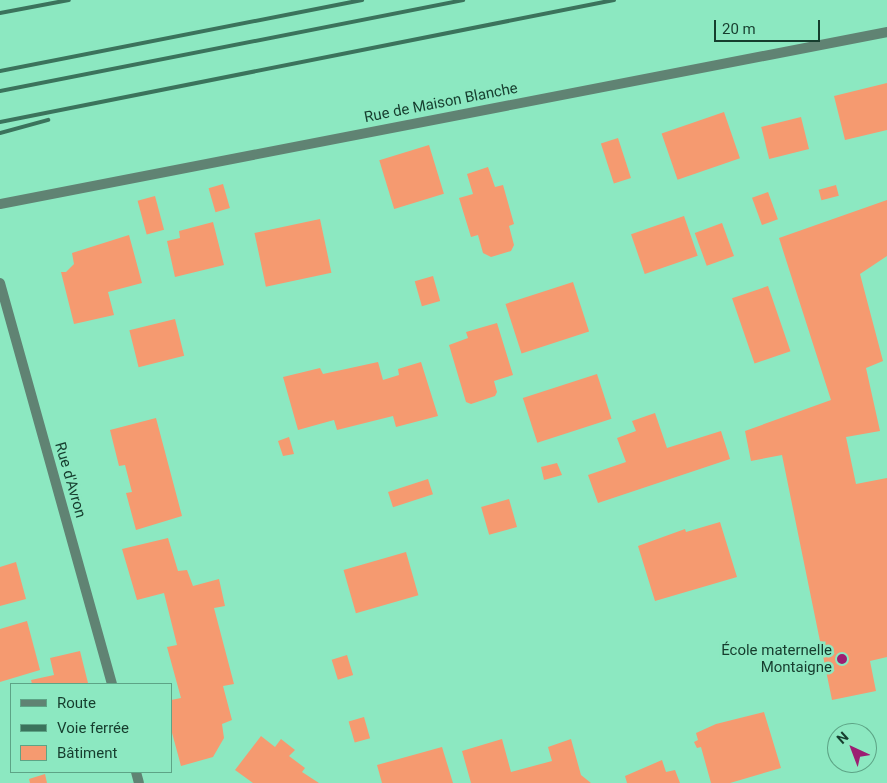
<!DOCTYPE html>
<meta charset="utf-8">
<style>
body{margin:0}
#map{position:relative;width:887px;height:783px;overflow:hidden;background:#8ce8c1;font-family:Roboto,sans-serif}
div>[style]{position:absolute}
.building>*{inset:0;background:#f59a70;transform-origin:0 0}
.street>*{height:10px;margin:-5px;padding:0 5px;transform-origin:5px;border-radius:5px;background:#608373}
.rail>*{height:4px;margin:-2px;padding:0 2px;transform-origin:2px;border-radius:2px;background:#3b735c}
.dots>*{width:14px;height:14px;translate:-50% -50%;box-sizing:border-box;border:2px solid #8ce8c1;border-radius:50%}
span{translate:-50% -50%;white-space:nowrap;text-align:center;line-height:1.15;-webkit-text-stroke:5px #8ce8c1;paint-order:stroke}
.street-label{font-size:15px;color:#163d2e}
.poi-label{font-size:15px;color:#163d2e}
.right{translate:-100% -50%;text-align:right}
.legend{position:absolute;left:10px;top:683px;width:162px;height:90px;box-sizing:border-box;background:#8ce8c1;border:1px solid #5da486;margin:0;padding:6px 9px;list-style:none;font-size:15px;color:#163d2e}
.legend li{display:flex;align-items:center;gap:10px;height:25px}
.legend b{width:25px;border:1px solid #5da486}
.north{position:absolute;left:827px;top:723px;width:50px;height:50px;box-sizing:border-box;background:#8ce8c1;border:1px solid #5da486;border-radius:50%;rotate:317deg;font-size:14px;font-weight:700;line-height:20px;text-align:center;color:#163d2e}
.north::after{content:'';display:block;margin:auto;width:18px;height:22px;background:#9c1e72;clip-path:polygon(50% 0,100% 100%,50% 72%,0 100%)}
.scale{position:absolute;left:714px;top:20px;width:106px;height:22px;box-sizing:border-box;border:2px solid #163d2e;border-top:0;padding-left:6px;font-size:15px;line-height:18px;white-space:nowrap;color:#163d2e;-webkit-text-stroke:4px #8ce8c1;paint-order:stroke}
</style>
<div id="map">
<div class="building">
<div style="clip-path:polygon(887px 83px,887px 130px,845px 140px,834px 96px)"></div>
<div style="left:724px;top:112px;width:49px;height:66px;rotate:71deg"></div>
<div style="left:801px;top:117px;width:33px;height:41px;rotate:76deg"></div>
<div style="left:618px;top:138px;width:42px;height:18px;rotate:72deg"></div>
<div style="left:429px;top:145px;width:51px;height:52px;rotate:73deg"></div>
<div style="clip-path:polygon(488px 167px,495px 187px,503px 185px,514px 224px,509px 226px,514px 245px,511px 251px,491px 257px,483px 253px,478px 235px,471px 237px,459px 198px,473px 194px,467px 174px)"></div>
<div style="left:223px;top:184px;width:25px;height:15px;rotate:74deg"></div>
<div style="left:836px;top:185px;width:11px;height:18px;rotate:75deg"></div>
<div style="left:768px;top:192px;width:29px;height:17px;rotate:70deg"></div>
<div style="left:155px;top:196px;width:35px;height:18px;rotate:75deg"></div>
<div style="clip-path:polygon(887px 200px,887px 256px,860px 274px,883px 361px,866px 368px,880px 431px,846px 437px,856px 484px,887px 478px,887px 657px,870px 661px,876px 691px,832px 700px,782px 455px,751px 461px,745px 431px,831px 400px,779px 238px)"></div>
<div style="left:684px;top:216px;width:42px;height:56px;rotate:71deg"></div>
<div style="left:320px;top:219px;width:55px;height:67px;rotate:78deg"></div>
<div style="clip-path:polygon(213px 222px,224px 265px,175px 277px,167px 241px,180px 238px,179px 231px)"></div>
<div style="left:722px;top:223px;width:35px;height:29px;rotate:70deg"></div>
<div style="clip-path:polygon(129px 235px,142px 283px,108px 292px,114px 315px,74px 324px,61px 272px,66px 272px,74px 264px,72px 253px)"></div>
<div style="left:433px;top:276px;width:26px;height:19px;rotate:74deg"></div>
<div style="left:573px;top:282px;width:52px;height:71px;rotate:72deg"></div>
<div style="left:768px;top:286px;width:69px;height:38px;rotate:71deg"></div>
<div style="left:175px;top:319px;width:38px;height:47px;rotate:76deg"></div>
<div style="clip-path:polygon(497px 323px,513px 375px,494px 381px,497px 392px,495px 396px,471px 404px,466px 402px,449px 345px,468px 338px,466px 332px)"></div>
<div style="clip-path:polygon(378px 362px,383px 380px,399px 375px,398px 369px,421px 362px,438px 416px,396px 427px,393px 416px,337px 430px,334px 420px,298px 430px,283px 377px,320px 368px,323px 374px)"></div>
<div style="left:597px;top:374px;width:47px;height:78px;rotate:72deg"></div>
<div style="clip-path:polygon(655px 413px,667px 448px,721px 431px,730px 459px,598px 503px,588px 475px,626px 462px,617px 438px,636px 431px,632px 421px)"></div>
<div style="clip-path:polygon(156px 418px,182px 516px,136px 530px,126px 493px,132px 492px,125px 465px,119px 466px,110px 430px)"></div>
<div style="clip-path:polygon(289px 437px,294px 454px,283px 456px,278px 441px)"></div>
<div style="clip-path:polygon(557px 463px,562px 475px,544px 480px,541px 467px)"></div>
<div style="left:428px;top:479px;width:16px;height:42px;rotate:72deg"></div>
<div style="left:509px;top:499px;width:29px;height:29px;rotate:74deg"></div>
<div style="clip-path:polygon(720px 522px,737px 577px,655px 601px,638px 546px,685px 529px,686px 532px)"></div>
<div style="clip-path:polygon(168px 538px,178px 571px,187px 570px,193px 586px,219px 579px,225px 606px,214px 608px,234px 684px,223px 686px,232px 720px,222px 724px,224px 738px,213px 757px,181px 766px,171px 729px,171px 700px,181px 698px,167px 647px,177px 645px,164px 593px,137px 600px,122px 549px)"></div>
<div style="left:406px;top:552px;width:45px;height:65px;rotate:74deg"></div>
<div style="clip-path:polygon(16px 562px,26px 599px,0 606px,0 567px)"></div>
<div style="clip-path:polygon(27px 621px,40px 670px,0 682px,0 629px)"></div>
<div style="clip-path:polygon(80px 651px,88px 683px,32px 684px,31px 680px,54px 675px,50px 658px)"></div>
<div style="left:347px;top:655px;width:21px;height:16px;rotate:73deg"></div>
<div style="clip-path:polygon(764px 712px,781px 768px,730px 783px,711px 783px,701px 747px,697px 748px,694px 742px,698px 740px,696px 733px,716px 724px)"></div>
<div style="left:364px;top:717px;width:22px;height:16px;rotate:74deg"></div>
<div style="clip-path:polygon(261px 736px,275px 747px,281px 739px,295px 750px,289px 756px,305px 768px,302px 772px,319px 783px,253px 783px,235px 770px)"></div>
<div style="clip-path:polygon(502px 739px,511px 772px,552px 761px,548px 747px,571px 739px,581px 775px,591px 783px,471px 783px,462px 751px)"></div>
<div style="clip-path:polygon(442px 747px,453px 783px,382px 783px,377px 765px)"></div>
<div style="clip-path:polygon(662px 760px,666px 772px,675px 770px,680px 783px,627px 783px,625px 776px)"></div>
<div style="clip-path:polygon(45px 774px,47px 783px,30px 783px,29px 779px)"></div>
</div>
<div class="street">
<div style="left:0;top:204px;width:904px;rotate:-10.97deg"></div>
<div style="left:0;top:283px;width:416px;rotate:74.4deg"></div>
<div style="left:136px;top:772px;width:11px;rotate:75deg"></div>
</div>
<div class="rail">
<div style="left:0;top:13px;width:70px;rotate:-10.7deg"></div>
<div style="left:0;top:71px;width:369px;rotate:-11.1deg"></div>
<div style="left:0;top:91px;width:472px;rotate:-11.1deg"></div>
<div style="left:0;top:122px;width:626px;rotate:-11.24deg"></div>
<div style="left:0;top:133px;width:50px;rotate:-15.2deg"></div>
</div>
<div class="dots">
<div style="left:842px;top:659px;background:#9c1e72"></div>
</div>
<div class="street-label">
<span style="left:441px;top:103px;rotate:-11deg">Rue de Maison Blanche</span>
<span style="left:70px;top:480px;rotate:74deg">Rue d'Avron</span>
</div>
<div class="poi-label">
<span class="right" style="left:832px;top:659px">École maternelle<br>Montaigne</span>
</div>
<ul class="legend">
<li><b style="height:6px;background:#608373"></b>Route</li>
<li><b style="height:6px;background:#3b735c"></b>Voie ferrée</li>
<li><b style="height:14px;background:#f59a70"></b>Bâtiment</li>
</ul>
<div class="north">N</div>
<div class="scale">20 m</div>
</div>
